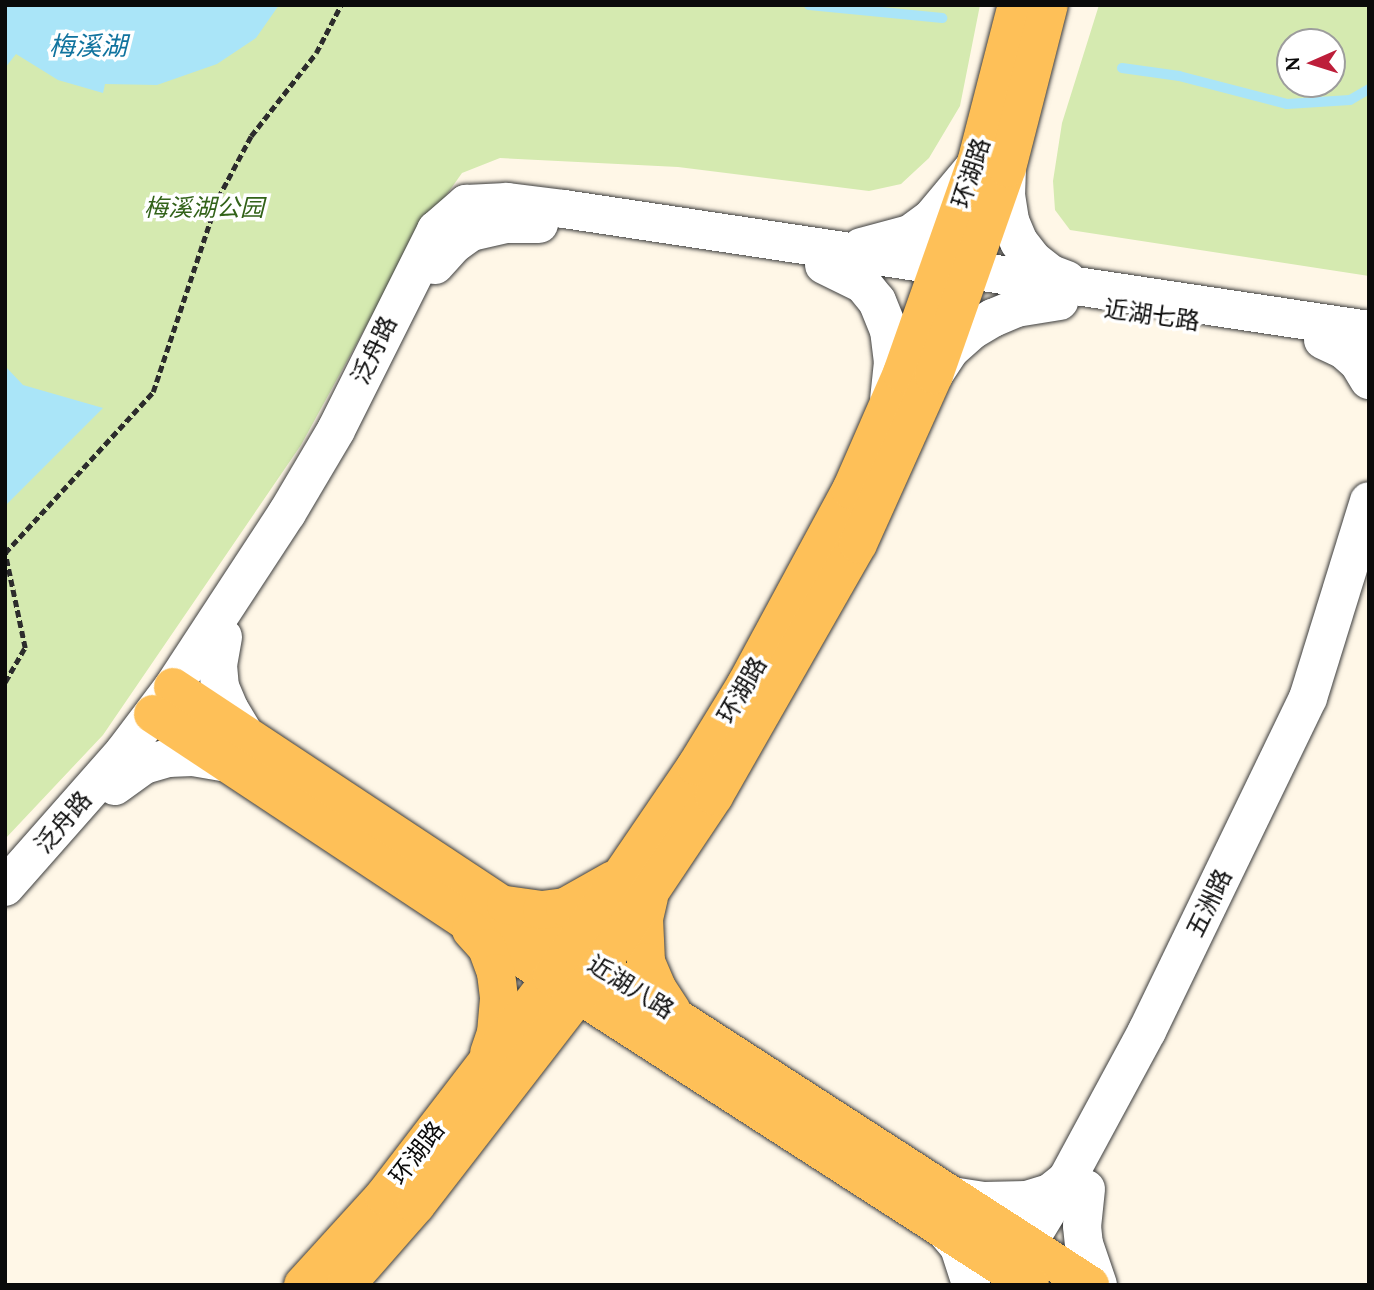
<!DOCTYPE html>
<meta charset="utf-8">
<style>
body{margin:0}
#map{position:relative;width:1374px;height:1290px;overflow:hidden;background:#fff7e7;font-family:Lora,"Noto Sans SC",serif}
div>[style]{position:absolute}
.green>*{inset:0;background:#d5eab0}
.water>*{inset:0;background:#aae5f8}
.stream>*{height:10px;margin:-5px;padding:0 5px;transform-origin:5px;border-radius:5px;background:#aae5f8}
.path>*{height:4.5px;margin-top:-2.25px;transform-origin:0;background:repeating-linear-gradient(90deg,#2c2c2c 0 7px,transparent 0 10.5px)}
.roads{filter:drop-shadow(0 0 2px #3d3d3d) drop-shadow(0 0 2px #3d3d3d)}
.minor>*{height:38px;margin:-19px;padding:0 19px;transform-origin:19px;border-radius:19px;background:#fff}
.major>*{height:38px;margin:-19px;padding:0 19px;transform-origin:19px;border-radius:19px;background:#fec058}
span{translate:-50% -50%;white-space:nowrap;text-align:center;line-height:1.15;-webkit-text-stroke:7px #fff;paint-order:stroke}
.street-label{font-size:24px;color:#0a0a0a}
.park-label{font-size:24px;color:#326219;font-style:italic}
.water-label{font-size:26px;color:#10739e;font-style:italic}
.frame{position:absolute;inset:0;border:7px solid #0a0a0a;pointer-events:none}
.north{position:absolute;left:1276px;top:28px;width:70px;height:70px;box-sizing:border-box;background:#fff;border:2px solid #9d9d9d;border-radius:50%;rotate:267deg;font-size:19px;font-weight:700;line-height:28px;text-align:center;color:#0a0a0a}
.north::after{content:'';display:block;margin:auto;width:24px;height:32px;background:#bd1e3a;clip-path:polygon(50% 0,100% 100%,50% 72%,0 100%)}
</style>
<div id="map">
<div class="green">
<div style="clip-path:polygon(5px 5px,980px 5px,960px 106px,929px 158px,901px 184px,869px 191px,678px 167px,500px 158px,462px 173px,409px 248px,301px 445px,103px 735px,5px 839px)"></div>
<div style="clip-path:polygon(evenodd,1099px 5px,1369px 5px,1369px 276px,1070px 230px,1055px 210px,1053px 181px,1062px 123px,1099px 5px,1290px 42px,1332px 42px,1332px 84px,1290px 84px,1290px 42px)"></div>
</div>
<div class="water">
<div style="clip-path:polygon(5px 5px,279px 5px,256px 38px,217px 64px,157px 85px,105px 84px,103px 93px,58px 80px,16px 54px,5px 68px)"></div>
<div style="clip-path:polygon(5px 366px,23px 385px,103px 408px,5px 506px)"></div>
</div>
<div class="stream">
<div style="left:809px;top:5px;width:134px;rotate:5.6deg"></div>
<div style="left:1122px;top:68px;width:58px;rotate:8deg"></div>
<div style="left:1179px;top:76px;width:112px;rotate:14.5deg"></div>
<div style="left:1287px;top:104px;width:63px;rotate:-3.6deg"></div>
<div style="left:1350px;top:100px;width:22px;rotate:-30deg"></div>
</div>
<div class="path">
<div style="left:5px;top:682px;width:39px;rotate:-60deg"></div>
<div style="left:25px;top:648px;width:97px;rotate:-101.9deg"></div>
<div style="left:5px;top:553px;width:219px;rotate:-47.4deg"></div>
<div style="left:153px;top:392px;width:205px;rotate:-71.5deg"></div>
<div style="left:218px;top:198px;width:70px;rotate:-62deg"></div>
<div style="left:251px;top:136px;width:105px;rotate:-51.9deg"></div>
<div style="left:316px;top:53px;width:54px;rotate:-62.5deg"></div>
</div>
<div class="roads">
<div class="minor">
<div style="left:1007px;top:168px;width:27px;rotate:92deg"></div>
<div style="left:1006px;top:195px;width:26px;rotate:81deg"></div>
<div style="left:1010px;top:221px;width:23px;rotate:67deg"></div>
<div style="left:1019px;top:242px;width:23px;rotate:52deg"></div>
<div style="left:1033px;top:260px;width:23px;rotate:38deg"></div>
<div style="left:1051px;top:274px;width:17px;rotate:21deg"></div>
<div style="left:861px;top:247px;width:51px;rotate:-14.9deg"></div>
<div style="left:910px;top:234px;width:26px;rotate:-36deg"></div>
<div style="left:931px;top:219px;width:62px;rotate:-50.2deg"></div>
<div style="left:435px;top:265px;width:27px;rotate:-48deg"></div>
<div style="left:453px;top:245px;width:22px;rotate:-36deg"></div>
<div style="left:471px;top:232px;width:37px;rotate:-13deg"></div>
<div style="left:507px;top:224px;width:32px"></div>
<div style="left:824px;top:265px;width:43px;rotate:26deg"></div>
<div style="left:863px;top:284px;width:22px;rotate:51deg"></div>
<div style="left:877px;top:301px;width:31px;rotate:68deg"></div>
<div style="left:889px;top:330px;width:32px;rotate:83deg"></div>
<div style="left:893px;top:362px;width:36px;rotate:96deg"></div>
<div style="left:1323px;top:340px;width:23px;rotate:25deg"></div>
<div style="left:1344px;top:350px;width:18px;rotate:41deg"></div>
<div style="left:1358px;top:362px;width:21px;rotate:59deg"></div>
<div style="left:935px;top:373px;width:27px;rotate:-57deg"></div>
<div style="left:950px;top:350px;width:28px;rotate:-42deg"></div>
<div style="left:971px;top:331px;width:26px;rotate:-31deg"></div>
<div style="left:993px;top:318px;width:25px;rotate:-23deg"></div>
<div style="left:1016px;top:308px;width:44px;rotate:-9.2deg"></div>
<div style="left:223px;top:637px;width:28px;rotate:100deg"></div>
<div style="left:218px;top:665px;width:22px;rotate:85deg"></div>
<div style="left:220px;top:687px;width:25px;rotate:67deg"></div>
<div style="left:230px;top:710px;width:31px;rotate:59deg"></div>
<div style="left:115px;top:786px;width:36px;rotate:-36deg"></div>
<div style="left:144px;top:765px;width:25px;rotate:-16deg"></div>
<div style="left:168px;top:758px;width:25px;rotate:-2deg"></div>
<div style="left:193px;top:757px;width:34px;rotate:10deg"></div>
<div style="left:5px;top:887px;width:180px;rotate:-48.6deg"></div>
<div style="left:124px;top:752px;width:81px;rotate:-53deg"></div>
<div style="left:173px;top:687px;width:208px;rotate:-56.8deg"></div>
<div style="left:287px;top:513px;width:96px;rotate:-59.4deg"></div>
<div style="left:336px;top:430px;width:224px;rotate:-63.4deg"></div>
<div style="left:436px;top:230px;width:40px;rotate:-41deg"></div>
<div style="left:466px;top:204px;width:41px;rotate:-2.8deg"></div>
<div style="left:507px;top:202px;width:57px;rotate:7deg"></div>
<div style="left:564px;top:209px;width:814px;rotate:8.55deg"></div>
<div style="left:1086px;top:1189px;width:37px;rotate:96deg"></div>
<div style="left:1082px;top:1226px;width:18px;rotate:84deg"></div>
<div style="left:1084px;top:1244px;width:43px;rotate:71.1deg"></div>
<div style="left:958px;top:1197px;width:26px;rotate:9deg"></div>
<div style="left:984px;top:1201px;width:43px;rotate:-1.3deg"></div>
<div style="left:1027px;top:1200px;width:24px;rotate:-17deg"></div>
<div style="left:1050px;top:1193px;width:22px;rotate:-39deg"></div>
<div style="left:944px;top:1229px;width:23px;rotate:50deg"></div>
<div style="left:959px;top:1247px;width:40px;rotate:72deg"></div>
<div style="left:1011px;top:1271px;width:108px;rotate:-58.7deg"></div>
<div style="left:1067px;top:1179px;width:168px;rotate:-61.6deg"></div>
<div style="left:1147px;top:1031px;width:370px;rotate:-64.2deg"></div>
<div style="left:1308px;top:698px;width:206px;rotate:-72.8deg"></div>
</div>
<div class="major">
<div style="left:173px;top:687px;width:402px;rotate:33.5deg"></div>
<div style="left:508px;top:909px;width:693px;rotate:32.86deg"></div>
<div style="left:153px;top:714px;width:405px;rotate:33.5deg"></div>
<div style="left:491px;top:938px;width:641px;rotate:32.77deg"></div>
<div style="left:649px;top:897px;width:23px;rotate:103deg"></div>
<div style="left:644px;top:919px;width:43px;rotate:87.3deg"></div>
<div style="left:646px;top:962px;width:28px;rotate:67deg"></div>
<div style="left:657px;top:988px;width:27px;rotate:57deg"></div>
<div style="left:506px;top:905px;width:36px;rotate:8deg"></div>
<div style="left:542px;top:910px;width:23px;rotate:-7deg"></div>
<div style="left:565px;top:907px;width:55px;rotate:-29.4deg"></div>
<div style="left:471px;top:930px;width:24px;rotate:48deg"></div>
<div style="left:487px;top:948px;width:27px;rotate:70deg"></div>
<div style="left:496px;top:973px;width:26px;rotate:83deg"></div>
<div style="left:499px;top:999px;width:34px;rotate:95deg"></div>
<div style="left:496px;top:1033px;width:21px;rotate:109deg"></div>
<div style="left:303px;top:1285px;width:120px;rotate:-47.7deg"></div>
<div style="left:384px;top:1196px;width:276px;rotate:-52.5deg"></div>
<div style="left:552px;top:977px;width:255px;rotate:-55.7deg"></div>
<div style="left:696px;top:766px;width:96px;rotate:-58.6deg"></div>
<div style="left:746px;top:684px;width:221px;rotate:-61.6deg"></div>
<div style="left:851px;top:490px;width:128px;rotate:-66.4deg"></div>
<div style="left:902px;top:373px;width:223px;rotate:-70.6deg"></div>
<div style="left:976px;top:163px;width:163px;rotate:-75.5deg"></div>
<div style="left:346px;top:1285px;width:106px;rotate:-48.8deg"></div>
<div style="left:416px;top:1205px;width:299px;rotate:-52.3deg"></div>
<div style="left:599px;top:968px;width:207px;rotate:-56.2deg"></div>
<div style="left:714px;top:796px;width:290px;rotate:-60.3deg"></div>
<div style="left:858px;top:544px;width:185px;rotate:-65.8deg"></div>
<div style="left:934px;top:375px;width:219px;rotate:-70.6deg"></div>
<div style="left:1007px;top:168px;width:168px;rotate:-75.6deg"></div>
</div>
</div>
<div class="street-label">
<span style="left:971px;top:173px;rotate:-72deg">环湖路</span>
<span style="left:1152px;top:315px;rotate:8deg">近湖七路</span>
<span style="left:374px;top:350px;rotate:-64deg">泛舟路</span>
<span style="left:742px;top:690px;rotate:-60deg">环湖路</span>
<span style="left:63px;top:822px;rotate:-49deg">泛舟路</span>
<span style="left:1209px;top:903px;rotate:-64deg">五洲路</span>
<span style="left:631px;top:987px;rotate:32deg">近湖八路</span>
<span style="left:417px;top:1153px;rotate:-52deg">环湖路</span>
</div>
<div class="park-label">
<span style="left:204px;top:208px">梅溪湖公园</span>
</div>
<div class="water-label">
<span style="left:88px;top:46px">梅溪湖</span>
</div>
<div class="frame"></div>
<div class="north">N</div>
</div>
